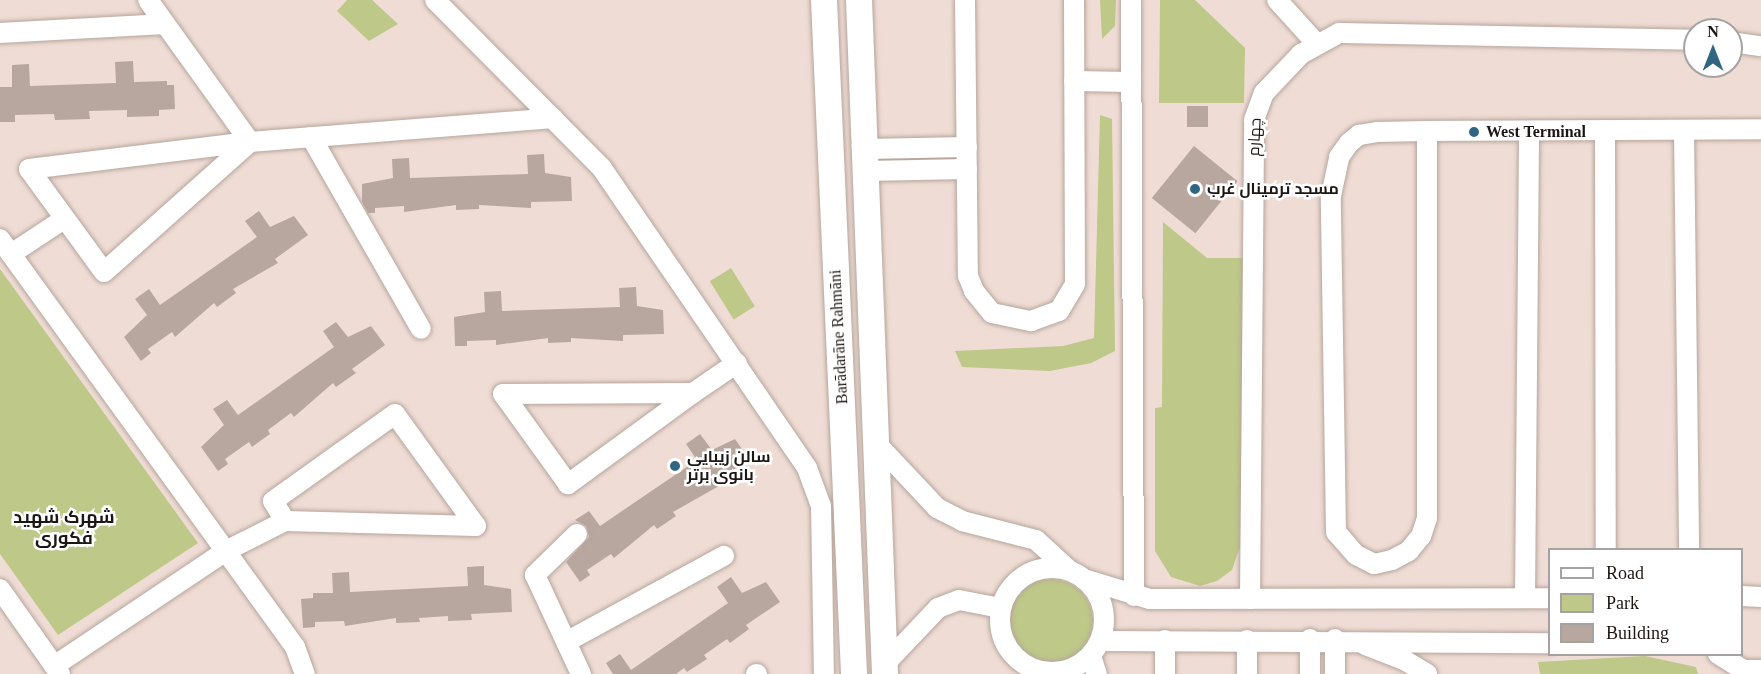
<!DOCTYPE html>
<meta charset="utf-8">
<style>
body{margin:0}
#map{position:relative;width:1761px;height:674px;overflow:hidden;background:#efddd5;font-family:"Times New Roman",Cairo,serif}
div>[style]{position:absolute}
.green>*{inset:0;background:#bec888;transform-origin:0 0}
.round{border-radius:50%}
.building>*{inset:0;background:#b8a79f;transform-origin:0 0}
.roads{filter:drop-shadow(0 0 2px #b6a59d) drop-shadow(0 0 2px #b6a59d)}
.minor>*{height:20px;margin:-10px;padding:0 10px;transform-origin:10px;border-radius:10px;background:#fff}
.minor>.ring{margin:-10px;padding:0;box-sizing:content-box;background:none;border:20px solid #fff;border-radius:50%}
.major>*{height:26px;margin:-13px;padding:0 13px;transform-origin:13px;border-radius:13px;background:#fff}
.dots>*{width:16px;height:16px;translate:-50% -50%;box-sizing:border-box;border:3px solid #fff;border-radius:50%}
span{translate:-50% -50%;white-space:nowrap;text-align:center;line-height:1.15;-webkit-text-stroke:5px #fff;paint-order:stroke}
.poi-label{font-size:16px;color:#1d1714;font-weight:700}
.left{translate:0 -50%;text-align:left}
.street-label{font-size:16px;color:#1d1714}
.neighbourhood-label{font-size:18px;color:#1d1714;font-weight:700}
.legend{position:absolute;left:1548px;top:548px;width:195px;height:108px;box-sizing:border-box;background:#fff;border:2px solid #a5a2a1;margin:0;padding:8px 10px;list-style:none;font-size:18px;color:#1d1714}
.legend li{display:flex;align-items:center;gap:12px;height:30px}
.legend b{width:30px;border:2px solid #a5a2a1}
.north{position:absolute;left:1683px;top:18px;width:60px;height:60px;box-sizing:border-box;background:#fff;border:2px solid #a5a2a1;border-radius:50%;rotate:0deg;font-size:16px;font-weight:700;line-height:24px;text-align:center;color:#1d1714}
.north::after{content:'';display:block;margin:auto;width:21px;height:27px;background:#316682;clip-path:polygon(50% 0,100% 100%,50% 72%,0 100%)}
</style>
<div id="map">
<div class="green">
<div style="clip-path:polygon(347px 0,372px 0,398px 24px,369px 41px,337px 11px)"></div>
<div style="clip-path:polygon(1100px 0,1116px 0,1115px 26px,1102px 39px)"></div>
<div style="clip-path:polygon(1160px 0,1195px 0,1245px 48px,1244px 103px,1159px 103px)"></div>
<div style="clip-path:polygon(1100px 115px,1112px 119px,1115px 351px,1091px 363px,1050px 371px,962px 367px,955px 351px,1063px 346px,1094px 338px)"></div>
<div style="clip-path:polygon(1163px 222px,1207px 258px,1243px 258px,1241px 544px,1232px 570px,1217px 581px,1200px 586px,1171px 577px,1155px 551px,1155px 408px,1162px 407px)"></div>
<div style="left:731px;top:268px;width:45px;height:25px;rotate:58deg"></div>
<div style="clip-path:polygon(0 269px,198px 543px,58px 635px,0 554px)"></div>
<div class="round" style="left:1009px;top:579px;width:84px;height:84px"></div>
<div style="clip-path:polygon(1645px 656px,1696px 667px,1698px 674px,1540px 674px,1538px 662px)"></div>
</div>
<div class="building">
<div style="clip-path:polygon(133px 61px,134px 82px,167px 81px,167px 85px,174px 85px,175px 109px,159px 110px,159px 116px,127px 117px,127px 110px,89px 111px,90px 119px,55px 120px,54px 114px,15px 115px,15px 122px,0 122px,0 87px,12px 87px,12px 65px,29px 64px,30px 86px,116px 83px,115px 62px)"></div>
<div style="left:1187px;top:106px;width:21px;height:21px"></div>
<div style="left:1194px;top:146px;width:56px;height:67px;rotate:39deg"></div>
<div style="clip-path:polygon(544px 154px,545px 173px,571px 177px,572px 201px,531px 202px,531px 208px,479px 205px,479px 209px,456px 210px,456px 205px,404px 212px,404px 206px,375px 208px,375px 213px,368px 213px,362px 202px,362px 184px,393px 178px,392px 159px,409px 158px,410px 178px,528px 174px,527px 155px)"></div>
<div style="clip-path:polygon(259px 211px,270px 227px,294px 216px,308px 235px,275px 259px,278px 263px,233px 289px,236px 293px,217px 307px,214px 303px,175px 337px,172px 332px,148px 349px,151px 353px,141px 361px,124px 337px,147px 315px,135px 299px,149px 289px,160px 305px,257px 237px,245px 221px)"></div>
<div style="clip-path:polygon(636px 287px,637px 306px,663px 310px,664px 334px,623px 335px,623px 341px,571px 338px,571px 342px,548px 343px,548px 338px,496px 345px,496px 340px,467px 341px,467px 346px,455px 346px,454px 317px,485px 312px,484px 292px,501px 291px,502px 311px,620px 307px,619px 288px)"></div>
<div style="clip-path:polygon(336px 322px,348px 337px,371px 326px,385px 345px,352px 369px,356px 373px,336px 387px,333px 383px,294px 417px,291px 413px,268px 430px,270px 434px,252px 447px,249px 442px,225px 459px,228px 464px,218px 471px,201px 447px,224px 425px,213px 409px,227px 400px,238px 415px,334px 347px,323px 331px)"></div>
<div style="clip-path:polygon(700px 434px,712px 450px,735px 439px,749px 459px,716px 482px,719px 486px,673px 512px,676px 516px,657px 529px,654px 525px,614px 558px,611px 554px,587px 570px,590px 575px,580px 582px,566px 562px,589px 537px,586px 526px,575px 520px,589px 511px,600px 526px,697px 460px,686px 444px)"></div>
<div style="clip-path:polygon(484px 566px,484px 585px,511px 589px,512px 612px,471px 614px,472px 620px,448px 621px,448px 616px,419px 618px,420px 622px,396px 623px,396px 618px,345px 626px,344px 621px,315px 622px,315px 627px,303px 628px,301px 599px,313px 598px,313px 593px,333px 593px,332px 573px,349px 572px,350px 592px,468px 586px,467px 567px)"></div>
<div style="clip-path:polygon(731px 577px,742px 593px,766px 582px,780px 602px,746px 625px,749px 629px,730px 643px,727px 639px,704px 655px,707px 659px,687px 672px,684px 668px,676px 674px,613px 674px,606px 663px,620px 654px,631px 670px,728px 603px,717px 587px)"></div>
</div>
<div class="roads">
<div class="minor">
<div style="left:148px;top:0;width:175px;rotate:54.3deg"></div>
<div style="left:250px;top:142px;width:304px;rotate:-4.5deg"></div>
<div style="left:435px;top:0;width:235px;rotate:45.2deg"></div>
<div style="left:601px;top:167px;width:365px;rotate:55.6deg"></div>
<div style="left:807px;top:468px;width:40px;rotate:69.8deg"></div>
<div style="left:821px;top:506px;width:168px;rotate:89deg"></div>
<div style="left:965px;top:0;width:276px;rotate:89.4deg"></div>
<div style="left:968px;top:276px;width:16px;rotate:68deg"></div>
<div style="left:974px;top:291px;width:28px;rotate:51deg"></div>
<div style="left:992px;top:313px;width:40px;rotate:12deg"></div>
<div style="left:1031px;top:321px;width:30px;rotate:-20deg"></div>
<div style="left:1059px;top:311px;width:31px;rotate:-59deg"></div>
<div style="left:1075px;top:284px;width:284px;rotate:-90.2deg"></div>
<div style="left:1131px;top:0;width:596px;rotate:89.71deg"></div>
<div style="left:1277px;top:0;width:58px;rotate:47.8deg"></div>
<div style="left:0;top:33px;width:165px;rotate:-3.1deg"></div>
<div style="left:1731px;top:42px;width:30px;rotate:8deg"></div>
<div style="left:1074px;top:81px;width:57px;rotate:1deg"></div>
<div style="left:1605px;top:130px;width:420px;rotate:89.9deg"></div>
<div style="left:1684px;top:130px;width:420px;rotate:89.3deg"></div>
<div style="left:1427px;top:131px;width:387px;rotate:90deg"></div>
<div style="left:1427px;top:518px;width:19px;rotate:108deg"></div>
<div style="left:1421px;top:536px;width:19px;rotate:129deg"></div>
<div style="left:1409px;top:551px;width:19px;rotate:152deg"></div>
<div style="left:1392px;top:560px;width:18px;rotate:167deg"></div>
<div style="left:1374px;top:564px;width:20px;rotate:-153deg"></div>
<div style="left:1356px;top:555px;width:30px;rotate:-131deg"></div>
<div style="left:1336px;top:532px;width:336px;rotate:-90.9deg"></div>
<div style="left:1331px;top:196px;width:40px;rotate:-78deg"></div>
<div style="left:1339px;top:157px;width:17px;rotate:-54deg"></div>
<div style="left:1349px;top:143px;width:13px;rotate:-39deg"></div>
<div style="left:1359px;top:135px;width:18px;rotate:-9deg"></div>
<div style="left:1377px;top:132px;width:50px;rotate:-1.1deg"></div>
<div style="left:1427px;top:131px;width:334px;rotate:-0.3deg"></div>
<div style="left:311px;top:137px;width:221px;rotate:60.2deg"></div>
<div style="left:250px;top:142px;width:195px;rotate:138.3deg"></div>
<div style="left:104px;top:272px;width:127px;rotate:-126.1deg"></div>
<div style="left:29px;top:169px;width:223px;rotate:-7deg"></div>
<div style="left:865px;top:149px;width:102px;rotate:-1.1deg"></div>
<div style="left:866px;top:171px;width:101px;rotate:-1.1deg"></div>
<div style="left:0;top:239px;width:503px;rotate:54.13deg"></div>
<div style="left:295px;top:647px;width:29px;rotate:70deg"></div>
<div style="left:11px;top:254px;width:64px;rotate:-33.4deg"></div>
<div style="left:693px;top:393px;width:155px;rotate:143.9deg"></div>
<div style="left:568px;top:484px;width:111px;rotate:-125.8deg"></div>
<div style="left:503px;top:394px;width:190px;rotate:-0.3deg"></div>
<div style="left:693px;top:393px;width:53px;rotate:-34.3deg"></div>
<div style="left:877px;top:444px;width:88px;rotate:46.8deg"></div>
<div style="left:937px;top:508px;width:28px;rotate:27deg"></div>
<div style="left:962px;top:521px;width:76px;rotate:14.4deg"></div>
<div style="left:1036px;top:540px;width:45px;rotate:42.3deg"></div>
<div style="left:577px;top:534px;width:59px;rotate:135.7deg"></div>
<div style="left:535px;top:575px;width:109px;rotate:65.1deg"></div>
<div class="ring" style="left:1000px;top:568px;width:84px;height:84px"></div>
<div style="left:1084px;top:579px;width:69px;rotate:16.9deg"></div>
<div style="left:1150px;top:599px;width:400px;rotate:-0.1deg"></div>
<div style="left:0;top:589px;width:104px;rotate:54.8deg"></div>
<div style="left:1742px;top:596px;width:19px;rotate:3deg"></div>
<div style="left:1525px;top:598px;width:467px;rotate:-89.5deg"></div>
<div style="left:1250px;top:599px;width:479px;rotate:-89.5deg"></div>
<div style="left:1254px;top:120px;width:29px;rotate:-70deg"></div>
<div style="left:1264px;top:93px;width:54px;rotate:-46.5deg"></div>
<div style="left:1301px;top:54px;width:43px;rotate:-28.9deg"></div>
<div style="left:1339px;top:33px;width:356px;rotate:1.1deg"></div>
<div style="left:1165px;top:640px;width:34px;rotate:90deg"></div>
<div style="left:1101px;top:641px;width:449px;rotate:0.3deg"></div>
<div style="left:566px;top:642px;width:180px;rotate:-28.6deg"></div>
<div style="left:1365px;top:645px;width:42px;rotate:21deg"></div>
<div style="left:1404px;top:660px;width:27px;rotate:31deg"></div>
<div style="left:1718px;top:654px;width:31px;rotate:32deg"></div>
<div style="left:1744px;top:670px;width:17px"></div>
<div style="left:1091px;top:656px;width:19px;rotate:72deg"></div>
<div style="left:885px;top:664px;width:77px;rotate:-46.6deg"></div>
<div style="left:938px;top:608px;width:22px;rotate:-21deg"></div>
<div style="left:959px;top:600px;width:42px;rotate:11deg"></div>
<div style="left:54px;top:666px;width:207px;rotate:-33.8deg"></div>
<div style="left:226px;top:551px;width:66px;rotate:-27deg"></div>
<div style="left:285px;top:521px;width:191px;rotate:1.5deg"></div>
<div style="left:476px;top:526px;width:138px;rotate:-125.9deg"></div>
<div style="left:395px;top:414px;width:150px;rotate:144.5deg"></div>
<div style="left:273px;top:501px;width:23px;rotate:59deg"></div>
<div style="left:756px;top:674px;width:1px"></div>
<div style="left:1247px;top:674px;width:34px;rotate:-90deg"></div>
<div style="left:1310px;top:674px;width:35px;rotate:-90deg"></div>
<div style="left:1335px;top:674px;width:35px;rotate:-90deg"></div>
</div>
<div class="major">
<div style="left:824px;top:0;width:675px;rotate:87.45deg"></div>
<div style="left:859px;top:0;width:675px;rotate:87.79deg"></div>
</div>
</div>
<div class="dots">
<div style="left:1474px;top:132px;background:#316682"></div>
<div style="left:1195px;top:189px;background:#316682"></div>
<div style="left:675px;top:466px;background:#316682"></div>
</div>
<div class="poi-label">
<span class="left" style="left:1486px;top:132px">West Terminal</span>
<span class="left" style="left:1207px;top:189px">مسجد ترمینال غرب</span>
<span class="left" style="left:687px;top:466px">سالن زیبایی<br>بانوی برتر</span>
</div>
<div class="street-label">
<span style="left:1255px;top:137px;rotate:-87deg">چهارم</span>
<span style="left:839px;top:337px;rotate:-93deg">Barādarāne Rahmāni</span>
</div>
<div class="neighbourhood-label">
<span style="left:64px;top:528px">شهرک شهید<br>فکوری</span>
</div>
<ul class="legend">
<li><b style="height:8px;background:#fff"></b>Road</li>
<li><b style="height:16px;background:#bec888"></b>Park</li>
<li><b style="height:16px;background:#b8a79f"></b>Building</li>
</ul>
<div class="north">N</div>
</div>
